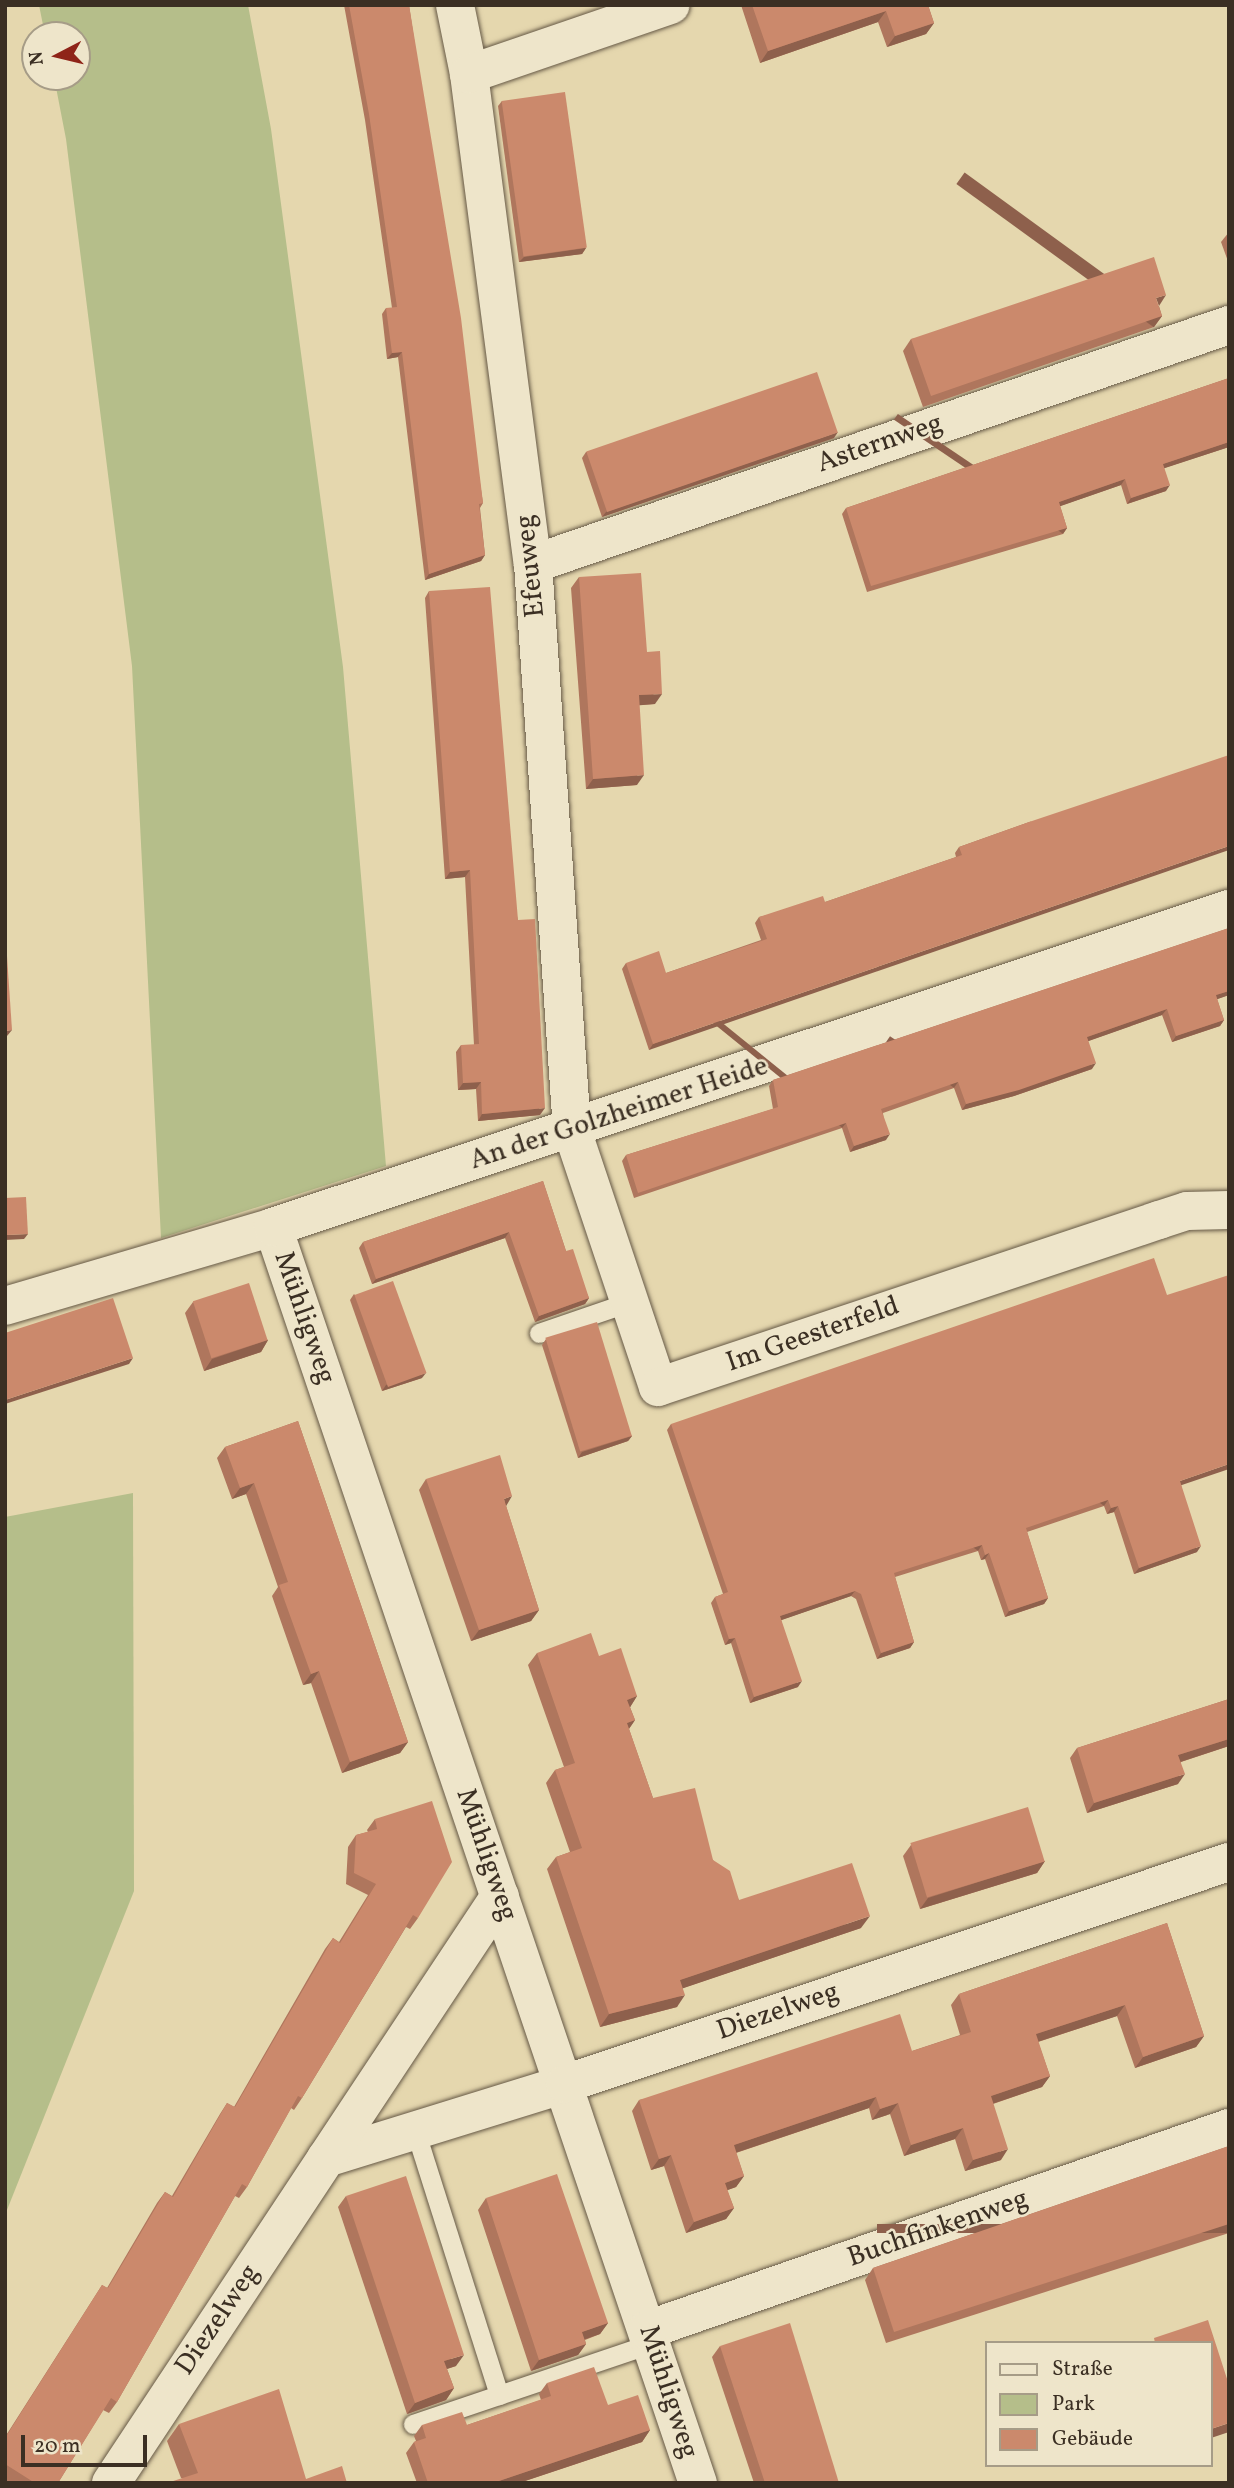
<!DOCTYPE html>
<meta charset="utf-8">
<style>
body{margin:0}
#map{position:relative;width:1234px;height:2488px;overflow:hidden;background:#e5d7ae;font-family:Vollkorn,serif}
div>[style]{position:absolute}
.green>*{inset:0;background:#b5be8a}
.roads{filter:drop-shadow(0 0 2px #665946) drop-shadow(0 0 2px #665946)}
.lane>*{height:19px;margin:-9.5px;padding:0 9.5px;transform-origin:9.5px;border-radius:9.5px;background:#eee5ca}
.street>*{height:38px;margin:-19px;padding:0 19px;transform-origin:19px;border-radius:19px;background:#eee5ca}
.wall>*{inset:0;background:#af765d}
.shaded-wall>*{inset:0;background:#8e604c;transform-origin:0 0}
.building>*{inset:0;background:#cb896c;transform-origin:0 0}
span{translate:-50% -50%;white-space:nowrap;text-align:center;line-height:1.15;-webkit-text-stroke:5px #eee5ca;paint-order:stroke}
.street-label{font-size:28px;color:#3b2f23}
.frame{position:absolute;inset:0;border:7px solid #3b2f23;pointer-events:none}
.legend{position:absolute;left:985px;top:2341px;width:228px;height:126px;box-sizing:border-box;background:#eee5ca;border:2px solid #a69c87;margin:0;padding:9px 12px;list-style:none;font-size:21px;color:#3b2f23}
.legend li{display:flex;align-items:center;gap:14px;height:35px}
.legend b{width:35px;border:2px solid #a69c87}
.north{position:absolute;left:21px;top:21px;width:70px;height:70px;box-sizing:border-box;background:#eee5ca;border:2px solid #a69c87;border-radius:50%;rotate:263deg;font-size:19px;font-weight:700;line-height:28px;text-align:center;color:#3b2f23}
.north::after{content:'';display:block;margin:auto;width:24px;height:32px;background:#8f2418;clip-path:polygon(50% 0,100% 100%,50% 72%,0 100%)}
.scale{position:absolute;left:21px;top:2435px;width:126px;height:32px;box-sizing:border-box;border:4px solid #3b2f23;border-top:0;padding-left:9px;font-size:21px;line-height:24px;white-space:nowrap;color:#3b2f23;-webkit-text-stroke:5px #eee5ca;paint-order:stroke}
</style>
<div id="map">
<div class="green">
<div style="clip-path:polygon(39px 5px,248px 5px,271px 129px,343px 667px,386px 1166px,161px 1238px,132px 666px,66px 139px,54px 77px,77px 77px,77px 35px,45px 35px)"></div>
<div style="clip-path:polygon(133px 1493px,134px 1891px,5px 2215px,5px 1517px)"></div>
</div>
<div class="roads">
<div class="lane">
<div style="left:539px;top:1333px;width:95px;rotate:-19deg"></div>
<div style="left:415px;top:2130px;width:278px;rotate:72.4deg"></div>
<div style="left:413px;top:2424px;width:252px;rotate:-18.7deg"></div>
</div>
<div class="street">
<div style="left:455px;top:5px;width:70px;rotate:78.5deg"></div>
<div style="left:469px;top:74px;width:494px;rotate:82.6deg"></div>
<div style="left:533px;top:564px;width:567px;rotate:86.06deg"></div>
<div style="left:572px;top:1130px;width:271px;rotate:71.5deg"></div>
<div style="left:658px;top:1387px;width:528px;rotate:-18.43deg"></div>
<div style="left:1159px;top:1220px;width:29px;rotate:-18deg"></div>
<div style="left:1187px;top:1211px;width:42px;rotate:-1.4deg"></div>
<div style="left:469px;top:74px;width:213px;rotate:-18.9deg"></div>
<div style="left:533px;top:564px;width:736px;rotate:-18.95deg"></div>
<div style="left:273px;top:1227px;width:1326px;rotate:71.31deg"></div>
<div style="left:5px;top:1306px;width:279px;rotate:-16.4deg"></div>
<div style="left:273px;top:1227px;width:1008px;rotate:-18.4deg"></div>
<div style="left:326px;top:2158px;width:250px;rotate:-17.2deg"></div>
<div style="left:565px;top:2084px;width:700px;rotate:-18.49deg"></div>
<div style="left:647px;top:2330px;width:616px;rotate:-19.14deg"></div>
<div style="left:111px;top:2483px;width:704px;rotate:-56.47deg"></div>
</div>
</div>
<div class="wall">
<div style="clip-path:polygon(344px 5px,409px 5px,483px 503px,480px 508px,485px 555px,481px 561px,425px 580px,398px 357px,387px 359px,382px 314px,386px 308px,392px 308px,365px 120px)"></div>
<div style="clip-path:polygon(741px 5px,928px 5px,934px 23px,926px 34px,887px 47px,878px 22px,760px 63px)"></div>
<div style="clip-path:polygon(502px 101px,586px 248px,582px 254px,519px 262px,498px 106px)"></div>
<div style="clip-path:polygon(1229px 232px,1229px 264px,1221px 242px)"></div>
<div style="clip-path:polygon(1159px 306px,1162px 316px,1154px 327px,923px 407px,903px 351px,911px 339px)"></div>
<div style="clip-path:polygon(1229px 378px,1229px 447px,1164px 468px,1166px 491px,1127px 504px,1121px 485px,1060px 506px,1067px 528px,1063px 534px,867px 592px,842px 514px,846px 508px)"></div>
<div style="clip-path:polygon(834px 438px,602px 517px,582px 458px,586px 452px)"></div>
<div style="clip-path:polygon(579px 577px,647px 652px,655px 704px,639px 705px,637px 785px,586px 789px,571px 588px)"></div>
<div style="clip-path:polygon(429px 591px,518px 920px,540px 1115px,478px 1121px,476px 1089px,458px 1090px,456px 1052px,461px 1045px,474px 1045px,465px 877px,445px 879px,425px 598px)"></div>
<div style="clip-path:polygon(1032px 821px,649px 1050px,622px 969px,626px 963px,666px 973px,761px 940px,755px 923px,759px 917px,825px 902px,956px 857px,955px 853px,959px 847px)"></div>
<div style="clip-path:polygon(1229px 928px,1229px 995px,1217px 999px,1224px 1020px,1220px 1026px,1172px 1042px,1162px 1015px,1088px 1041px,1092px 1069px,1014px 1096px,962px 1110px,954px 1088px,883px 1113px,886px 1140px,850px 1152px,842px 1128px,634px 1198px,622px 1161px,626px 1155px,773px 1109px,769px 1086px,773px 1080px)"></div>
<div style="clip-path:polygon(543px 1181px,566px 1251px,589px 1298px,585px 1304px,535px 1322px,505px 1238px,372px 1284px,359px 1248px,363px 1242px)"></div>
<div style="clip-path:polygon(354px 1294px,422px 1378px,382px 1391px,350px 1300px)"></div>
<div style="clip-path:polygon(193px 1302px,268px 1340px,261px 1352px,204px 1371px,185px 1313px)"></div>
<div style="clip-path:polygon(546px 1339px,632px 1436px,628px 1441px,578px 1458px,542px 1345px)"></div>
<div style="clip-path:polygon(298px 1421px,408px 1742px,400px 1753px,342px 1773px,311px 1683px,303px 1685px,272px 1596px,278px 1587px,246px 1494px,232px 1499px,217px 1458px,225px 1447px)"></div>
<div style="clip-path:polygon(671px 1424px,1181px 1485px,1197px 1552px,1134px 1574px,1114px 1512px,1107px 1514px,1104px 1506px,1027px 1532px,1048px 1598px,1044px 1604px,1005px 1617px,985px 1559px,981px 1560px,978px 1551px,895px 1577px,914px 1642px,910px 1648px,877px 1659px,856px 1599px,851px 1596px,781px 1620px,798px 1687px,750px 1703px,731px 1643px,725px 1645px,711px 1603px,715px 1597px,723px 1594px,667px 1430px)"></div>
<div style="clip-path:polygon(426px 1479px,506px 1506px,539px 1610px,531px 1621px,471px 1641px,419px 1490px)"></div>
<div style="clip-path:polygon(537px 1653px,599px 1656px,637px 1696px,630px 1707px,635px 1720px,629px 1729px,653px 1798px,713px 1860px,739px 1900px,861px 1928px,683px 1988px,677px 2007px,600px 2027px,547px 1869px,556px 1857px,570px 1852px,546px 1783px,555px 1770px,564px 1767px,528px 1665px)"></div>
<div style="clip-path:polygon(1229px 1699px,1229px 1746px,1181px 1762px,1178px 1784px,1087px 1813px,1070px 1758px,1077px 1748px)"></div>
<div style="clip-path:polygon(375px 1819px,418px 1918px,410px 1929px,406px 1927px,302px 2098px,294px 2110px,291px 2108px,247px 2187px,239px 2198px,235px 2196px,117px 2402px,109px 2413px,103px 2410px,58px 2483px,10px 2483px,5px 2480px,5px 2437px,95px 2296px,102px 2285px,107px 2288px,157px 2203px,165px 2192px,172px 2196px,220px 2114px,227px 2103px,234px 2107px,325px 1949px,333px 1938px,339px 1942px,368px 1895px,346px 1884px,348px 1847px,356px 1835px,368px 1832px,367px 1830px)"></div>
<div style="clip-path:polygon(911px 1845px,1045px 1861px,1037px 1873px,920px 1909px,903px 1856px)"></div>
<div style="clip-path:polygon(1167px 1923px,1204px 2036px,1196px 2047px,1135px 2068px,1117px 2016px,1038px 2042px,1050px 2076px,1042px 2087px,993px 2104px,1001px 2160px,965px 2171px,955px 2139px,904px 2156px,890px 2114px,872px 2120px,869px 2108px,736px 2153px,744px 2176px,736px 2187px,727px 2190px,734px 2208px,726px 2219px,686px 2233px,664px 2166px,651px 2170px,632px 2111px,639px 2100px,912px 2051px,960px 2035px,951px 2005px,959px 1994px)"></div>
<div style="clip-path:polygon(1229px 2146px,1229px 2233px,886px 2343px,865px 2280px,873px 2268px)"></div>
<div style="clip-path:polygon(346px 2196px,456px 2366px,447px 2369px,454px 2388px,446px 2400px,407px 2414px,338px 2207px)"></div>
<div style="clip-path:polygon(486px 2198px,608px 2323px,600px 2334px,585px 2340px,586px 2344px,578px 2355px,531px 2371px,478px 2210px)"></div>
<div style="clip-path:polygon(720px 2346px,839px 2483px,754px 2483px,712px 2357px)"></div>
<div style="clip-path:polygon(547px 2383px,608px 2405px,650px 2430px,642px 2442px,519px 2483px,417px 2483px,406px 2453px,414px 2442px,416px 2441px,414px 2436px,422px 2425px,467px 2425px,541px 2400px,539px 2394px)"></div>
<div style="clip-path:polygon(179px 2424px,306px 2479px,181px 2478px,167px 2441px)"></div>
</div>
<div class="shaded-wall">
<div style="clip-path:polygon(886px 11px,878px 22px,760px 63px,768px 51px)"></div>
<div style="clip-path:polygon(934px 23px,926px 34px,887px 47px,895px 36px)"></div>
<div style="clip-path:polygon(586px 248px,582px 254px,519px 262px,524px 257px)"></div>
<div style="clip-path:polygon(1166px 295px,1159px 306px,1156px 298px)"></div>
<div style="left:1162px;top:316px;width:14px;height:244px;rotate:126deg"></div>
<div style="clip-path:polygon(402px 352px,398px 357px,387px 359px,392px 353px)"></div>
<div style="clip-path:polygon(838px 432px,834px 438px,602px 517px,606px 512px)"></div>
<div style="clip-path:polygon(1229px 442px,1229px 447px,1159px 470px,1163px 464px)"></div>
<div style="clip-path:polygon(1125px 479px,1121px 485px,1055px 508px,1059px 502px)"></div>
<div style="clip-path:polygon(1170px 485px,1166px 491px,1127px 504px,1131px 498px)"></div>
<div style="left:1067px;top:528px;width:7px;height:204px;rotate:124deg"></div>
<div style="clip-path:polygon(485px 555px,481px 561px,425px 580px,429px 574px)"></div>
<div style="clip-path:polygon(662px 694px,655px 704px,631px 706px,639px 695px)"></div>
<div style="clip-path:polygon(644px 775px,637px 785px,586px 789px,593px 779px)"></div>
<div style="clip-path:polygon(1229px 846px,1229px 850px,649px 1050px,653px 1044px)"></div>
<div style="clip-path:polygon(470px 870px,465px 877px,445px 879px,450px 872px)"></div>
<div style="clip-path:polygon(1229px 991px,1229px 995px,1212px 1001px,1216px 995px)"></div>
<div style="clip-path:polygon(1167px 1009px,1162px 1015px,1083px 1043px,1087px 1037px)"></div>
<div style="clip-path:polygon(1224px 1020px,1220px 1026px,1172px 1042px,1176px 1036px)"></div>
<div style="clip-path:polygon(12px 1030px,7px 1036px,5px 1036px,5px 1031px)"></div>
<div style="clip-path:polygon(1096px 1063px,1092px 1069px,1014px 1096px,962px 1110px,966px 1104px)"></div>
<div style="clip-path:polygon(481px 1082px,476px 1089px,458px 1090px,463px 1083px)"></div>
<div style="left:958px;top:1082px;width:7px;height:82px;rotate:124deg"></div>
<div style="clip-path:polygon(545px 1108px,540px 1115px,478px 1121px,482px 1114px)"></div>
<div style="left:846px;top:1123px;width:6px;height:219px;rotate:129deg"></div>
<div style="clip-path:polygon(890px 1134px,886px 1140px,850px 1152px,854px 1146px)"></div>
<div style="clip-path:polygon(509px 1232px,505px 1238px,372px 1284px,376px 1279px)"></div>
<div style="clip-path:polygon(28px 1234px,24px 1239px,5px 1240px,5px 1235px)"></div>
<div style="clip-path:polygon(589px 1298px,585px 1304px,535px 1322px,539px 1316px)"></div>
<div style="clip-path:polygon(268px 1340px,261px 1352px,204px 1371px,212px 1359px)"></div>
<div style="clip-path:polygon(133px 1358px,129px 1364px,5px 1404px,5px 1400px)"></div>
<div style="clip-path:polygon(426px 1373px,422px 1378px,382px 1391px,386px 1385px)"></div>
<div style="clip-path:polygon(632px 1436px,628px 1441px,578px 1458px,582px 1452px)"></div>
<div style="clip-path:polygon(1229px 1464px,1229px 1469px,1176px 1487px,1180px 1481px)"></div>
<div style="clip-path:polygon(254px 1483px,246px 1494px,232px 1499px,240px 1488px)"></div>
<div style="clip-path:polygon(512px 1496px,505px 1508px,504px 1499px)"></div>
<div style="left:1108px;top:1500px;width:7px;height:87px;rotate:124deg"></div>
<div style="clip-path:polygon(1118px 1506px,1114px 1512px,1107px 1514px,1111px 1508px)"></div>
<div style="left:982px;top:1545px;width:7px;height:92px;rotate:124deg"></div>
<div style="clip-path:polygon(1201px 1546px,1197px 1552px,1134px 1574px,1139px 1568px)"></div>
<div style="clip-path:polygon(989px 1553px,985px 1559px,981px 1560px,985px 1555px)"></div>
<div style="clip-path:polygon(855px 1591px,851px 1596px,776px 1622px,780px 1616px)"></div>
<div style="clip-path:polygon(1048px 1598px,1044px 1604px,1005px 1617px,1009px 1611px)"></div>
<div style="clip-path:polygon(539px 1610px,531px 1621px,471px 1641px,479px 1630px)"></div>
<div style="clip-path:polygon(735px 1638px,731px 1643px,725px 1645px,729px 1639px)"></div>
<div style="clip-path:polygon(914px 1642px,910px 1648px,877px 1659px,881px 1653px)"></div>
<div style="clip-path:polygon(319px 1671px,311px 1683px,303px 1685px,311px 1674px)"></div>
<div style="clip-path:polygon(802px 1681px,798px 1687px,750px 1703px,754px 1697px)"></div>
<div style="clip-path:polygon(637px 1696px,629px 1709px,627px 1700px)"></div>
<div style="clip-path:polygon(635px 1720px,626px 1733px,627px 1723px)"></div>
<div style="clip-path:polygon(1229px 1739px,1229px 1746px,1171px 1765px,1178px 1755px)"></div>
<div style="clip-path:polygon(408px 1742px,400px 1753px,342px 1773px,350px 1762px)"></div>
<div style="clip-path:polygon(1185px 1774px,1178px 1784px,1087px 1813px,1094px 1803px)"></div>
<div style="clip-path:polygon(1045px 1861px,1037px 1873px,920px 1909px,928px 1898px)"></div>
<div style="clip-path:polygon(870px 1916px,861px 1928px,672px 1992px,680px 1980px)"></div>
<div style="clip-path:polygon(685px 1995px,677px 2007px,600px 2027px,609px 2014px)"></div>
<div style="clip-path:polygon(1125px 2005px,1117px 2016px,1028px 2045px,1036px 2034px)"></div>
<div style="clip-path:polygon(1204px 2036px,1196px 2047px,1135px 2068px,1143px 2057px)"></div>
<div style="clip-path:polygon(1050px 2076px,1042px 2087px,983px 2107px,991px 2096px)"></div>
<div style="clip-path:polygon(876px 2097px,869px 2108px,726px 2156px,734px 2145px)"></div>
<div style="clip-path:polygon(898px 2103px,890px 2114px,872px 2120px,880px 2109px)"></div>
<div style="clip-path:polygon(963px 2128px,955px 2139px,904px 2156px,911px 2145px)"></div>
<div style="clip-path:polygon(1008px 2149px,1001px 2160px,965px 2171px,973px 2160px)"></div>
<div style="clip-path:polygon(671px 2155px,664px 2166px,651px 2170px,659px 2159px)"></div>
<div style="clip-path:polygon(744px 2176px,736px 2187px,717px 2194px,725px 2183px)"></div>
<div style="clip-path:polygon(734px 2208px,726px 2219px,686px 2233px,694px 2222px)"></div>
<div style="left:1229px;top:2224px;width:9px;height:352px;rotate:90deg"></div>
<div style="clip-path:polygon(608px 2323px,600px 2334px,574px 2343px,582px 2332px)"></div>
<div style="clip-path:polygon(586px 2344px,578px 2355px,531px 2371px,539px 2360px)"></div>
<div style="clip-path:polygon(464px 2355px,456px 2366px,437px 2372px,444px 2361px)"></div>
<div style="clip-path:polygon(454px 2388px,446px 2400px,407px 2414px,415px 2403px)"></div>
<div style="clip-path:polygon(1229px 2423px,1229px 2432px,1211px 2438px,1211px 2429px)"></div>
<div style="clip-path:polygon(650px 2430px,642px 2442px,519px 2483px,493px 2483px)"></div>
</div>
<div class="building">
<div style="clip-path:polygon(349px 5px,409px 5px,461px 318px,483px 503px,479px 504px,485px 555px,429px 574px,402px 352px,392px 353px,386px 308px,397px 307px,369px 114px)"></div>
<div style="clip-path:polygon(752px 5px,928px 5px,934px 23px,895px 36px,886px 11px,768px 51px)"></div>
<div style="left:565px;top:92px;width:157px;height:64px;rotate:82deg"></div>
<div style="clip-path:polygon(1154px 257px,1166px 295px,1156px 298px,1162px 316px,931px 396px,911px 339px)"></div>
<div style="left:817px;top:372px;width:64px;height:244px;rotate:71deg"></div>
<div style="clip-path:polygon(1229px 378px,1229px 442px,1163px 464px,1170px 485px,1131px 498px,1125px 479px,1059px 502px,1067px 528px,871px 586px,846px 508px)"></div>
<div style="clip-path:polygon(641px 573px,647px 652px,660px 651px,662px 694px,639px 695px,644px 775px,593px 779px,579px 577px)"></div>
<div style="clip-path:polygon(490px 587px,518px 920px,535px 919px,545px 1108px,482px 1114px,481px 1082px,463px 1083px,461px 1045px,479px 1044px,470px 870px,450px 872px,429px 591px)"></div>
<div style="clip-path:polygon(1229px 755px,1229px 846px,653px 1044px,626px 963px,659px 951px,666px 973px,767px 939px,759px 917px,823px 896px,825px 902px,962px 855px,959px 847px,1032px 821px)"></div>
<div style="clip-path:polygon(5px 927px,12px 1030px,5px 1031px)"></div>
<div style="clip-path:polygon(1229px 928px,1229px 991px,1216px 995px,1224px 1020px,1176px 1036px,1167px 1009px,1087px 1037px,1096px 1063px,1019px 1090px,966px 1104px,958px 1082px,881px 1109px,890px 1134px,854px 1146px,846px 1123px,638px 1193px,626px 1155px,778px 1107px,773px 1080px)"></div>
<div style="clip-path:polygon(543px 1181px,566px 1251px,573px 1249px,589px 1298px,539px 1316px,509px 1232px,376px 1279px,363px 1242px)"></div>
<div style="left:26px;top:1197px;width:37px;height:21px;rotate:87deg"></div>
<div style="clip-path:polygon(1154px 1258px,1167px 1295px,1229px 1275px,1229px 1464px,1180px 1481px,1201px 1546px,1139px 1568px,1118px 1506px,1111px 1508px,1108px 1500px,1026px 1528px,1048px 1598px,1009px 1611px,989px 1553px,985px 1555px,982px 1545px,894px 1573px,914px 1642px,881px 1653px,861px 1594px,855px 1591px,780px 1616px,802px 1681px,754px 1697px,735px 1638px,729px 1639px,715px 1597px,728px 1592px,671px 1424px)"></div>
<div style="left:393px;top:1281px;width:98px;height:41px;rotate:70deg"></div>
<div style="left:249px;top:1283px;width:60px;height:59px;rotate:72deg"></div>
<div style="clip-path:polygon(113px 1298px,133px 1358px,5px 1400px,5px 1333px)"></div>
<div style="left:597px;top:1322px;width:119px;height:54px;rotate:73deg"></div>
<div style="clip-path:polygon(298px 1421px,408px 1742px,350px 1762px,319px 1671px,311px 1674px,279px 1585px,288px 1582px,254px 1483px,240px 1488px,225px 1447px)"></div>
<div style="clip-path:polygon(500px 1455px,512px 1496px,504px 1499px,539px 1610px,479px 1630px,426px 1479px)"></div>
<div style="clip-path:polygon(591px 1633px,599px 1656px,621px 1648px,637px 1696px,627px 1700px,635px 1720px,627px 1723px,653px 1798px,695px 1788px,713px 1860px,730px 1871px,739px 1900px,852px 1863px,870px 1916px,680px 1980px,685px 1995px,609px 2014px,556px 1857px,582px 1848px,555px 1770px,575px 1763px,537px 1653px)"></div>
<div style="clip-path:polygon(1229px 1699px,1229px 1739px,1178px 1755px,1185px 1774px,1094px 1803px,1077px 1748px)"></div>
<div style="clip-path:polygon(432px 1801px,452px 1862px,418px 1918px,413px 1915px,302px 2098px,298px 2096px,247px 2187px,242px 2184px,117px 2402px,111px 2398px,58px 2483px,35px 2483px,5px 2464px,5px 2438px,102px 2285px,108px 2288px,165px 2192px,173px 2197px,227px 2103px,235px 2107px,333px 1938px,340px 1943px,376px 1884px,354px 1873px,356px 1835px,377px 1829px,375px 1819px)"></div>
<div style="left:1028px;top:1807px;width:57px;height:123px;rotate:73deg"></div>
<div style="clip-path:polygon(1167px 1923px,1204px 2036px,1143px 2057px,1125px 2005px,1036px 2034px,1050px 2076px,991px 2096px,1008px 2149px,973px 2160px,963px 2128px,911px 2145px,898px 2103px,880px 2109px,876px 2097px,734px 2145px,744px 2176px,725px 2183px,734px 2208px,694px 2222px,671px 2155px,659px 2159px,639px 2100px,900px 2014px,912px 2051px,971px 2032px,959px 1994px)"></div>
<div style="clip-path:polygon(1229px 2146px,1229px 2224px,894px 2332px,873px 2268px)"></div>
<div style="clip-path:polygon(557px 2174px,608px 2323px,582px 2332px,586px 2344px,539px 2360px,486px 2198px)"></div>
<div style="clip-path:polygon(406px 2176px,464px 2355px,444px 2361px,454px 2388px,415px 2403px,346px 2196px)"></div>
<div style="clip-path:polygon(1208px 2320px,1229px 2385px,1229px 2423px,1211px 2429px,1211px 2343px,1155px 2343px,1154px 2338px)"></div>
<div style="clip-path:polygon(790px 2323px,839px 2483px,765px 2483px,720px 2346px)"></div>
<div style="clip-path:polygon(594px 2367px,608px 2405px,638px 2395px,650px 2430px,493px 2483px,428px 2483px,414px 2442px,426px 2438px,422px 2425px,462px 2412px,467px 2425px,551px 2396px,547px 2383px)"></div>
<div style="clip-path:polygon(279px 2389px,306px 2479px,342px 2466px,347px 2483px,167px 2483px,198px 2473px,179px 2424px)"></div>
</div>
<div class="street-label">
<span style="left:880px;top:444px;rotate:-19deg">Asternweg</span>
<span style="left:531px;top:566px;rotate:-96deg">Efeuweg</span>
<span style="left:619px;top:1114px;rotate:-18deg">An der Golzheimer Heide</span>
<span style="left:304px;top:1318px;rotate:71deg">Mühligweg</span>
<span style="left:813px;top:1335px;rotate:-19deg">Im Geesterfeld</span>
<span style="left:486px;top:1855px;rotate:71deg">Mühligweg</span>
<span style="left:778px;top:2012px;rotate:-19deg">Diezelweg</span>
<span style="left:938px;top:2229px;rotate:-19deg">Buchfinkenweg</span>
<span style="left:218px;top:2320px;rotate:-56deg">Diezelweg</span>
<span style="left:668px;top:2392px;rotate:72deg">Mühligweg</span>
</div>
<div class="frame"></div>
<ul class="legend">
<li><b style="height:9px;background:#eee5ca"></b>Straße</li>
<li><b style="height:19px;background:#b5be8a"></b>Park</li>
<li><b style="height:19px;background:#cb896c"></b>Gebäude</li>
</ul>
<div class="north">N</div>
<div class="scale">20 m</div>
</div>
